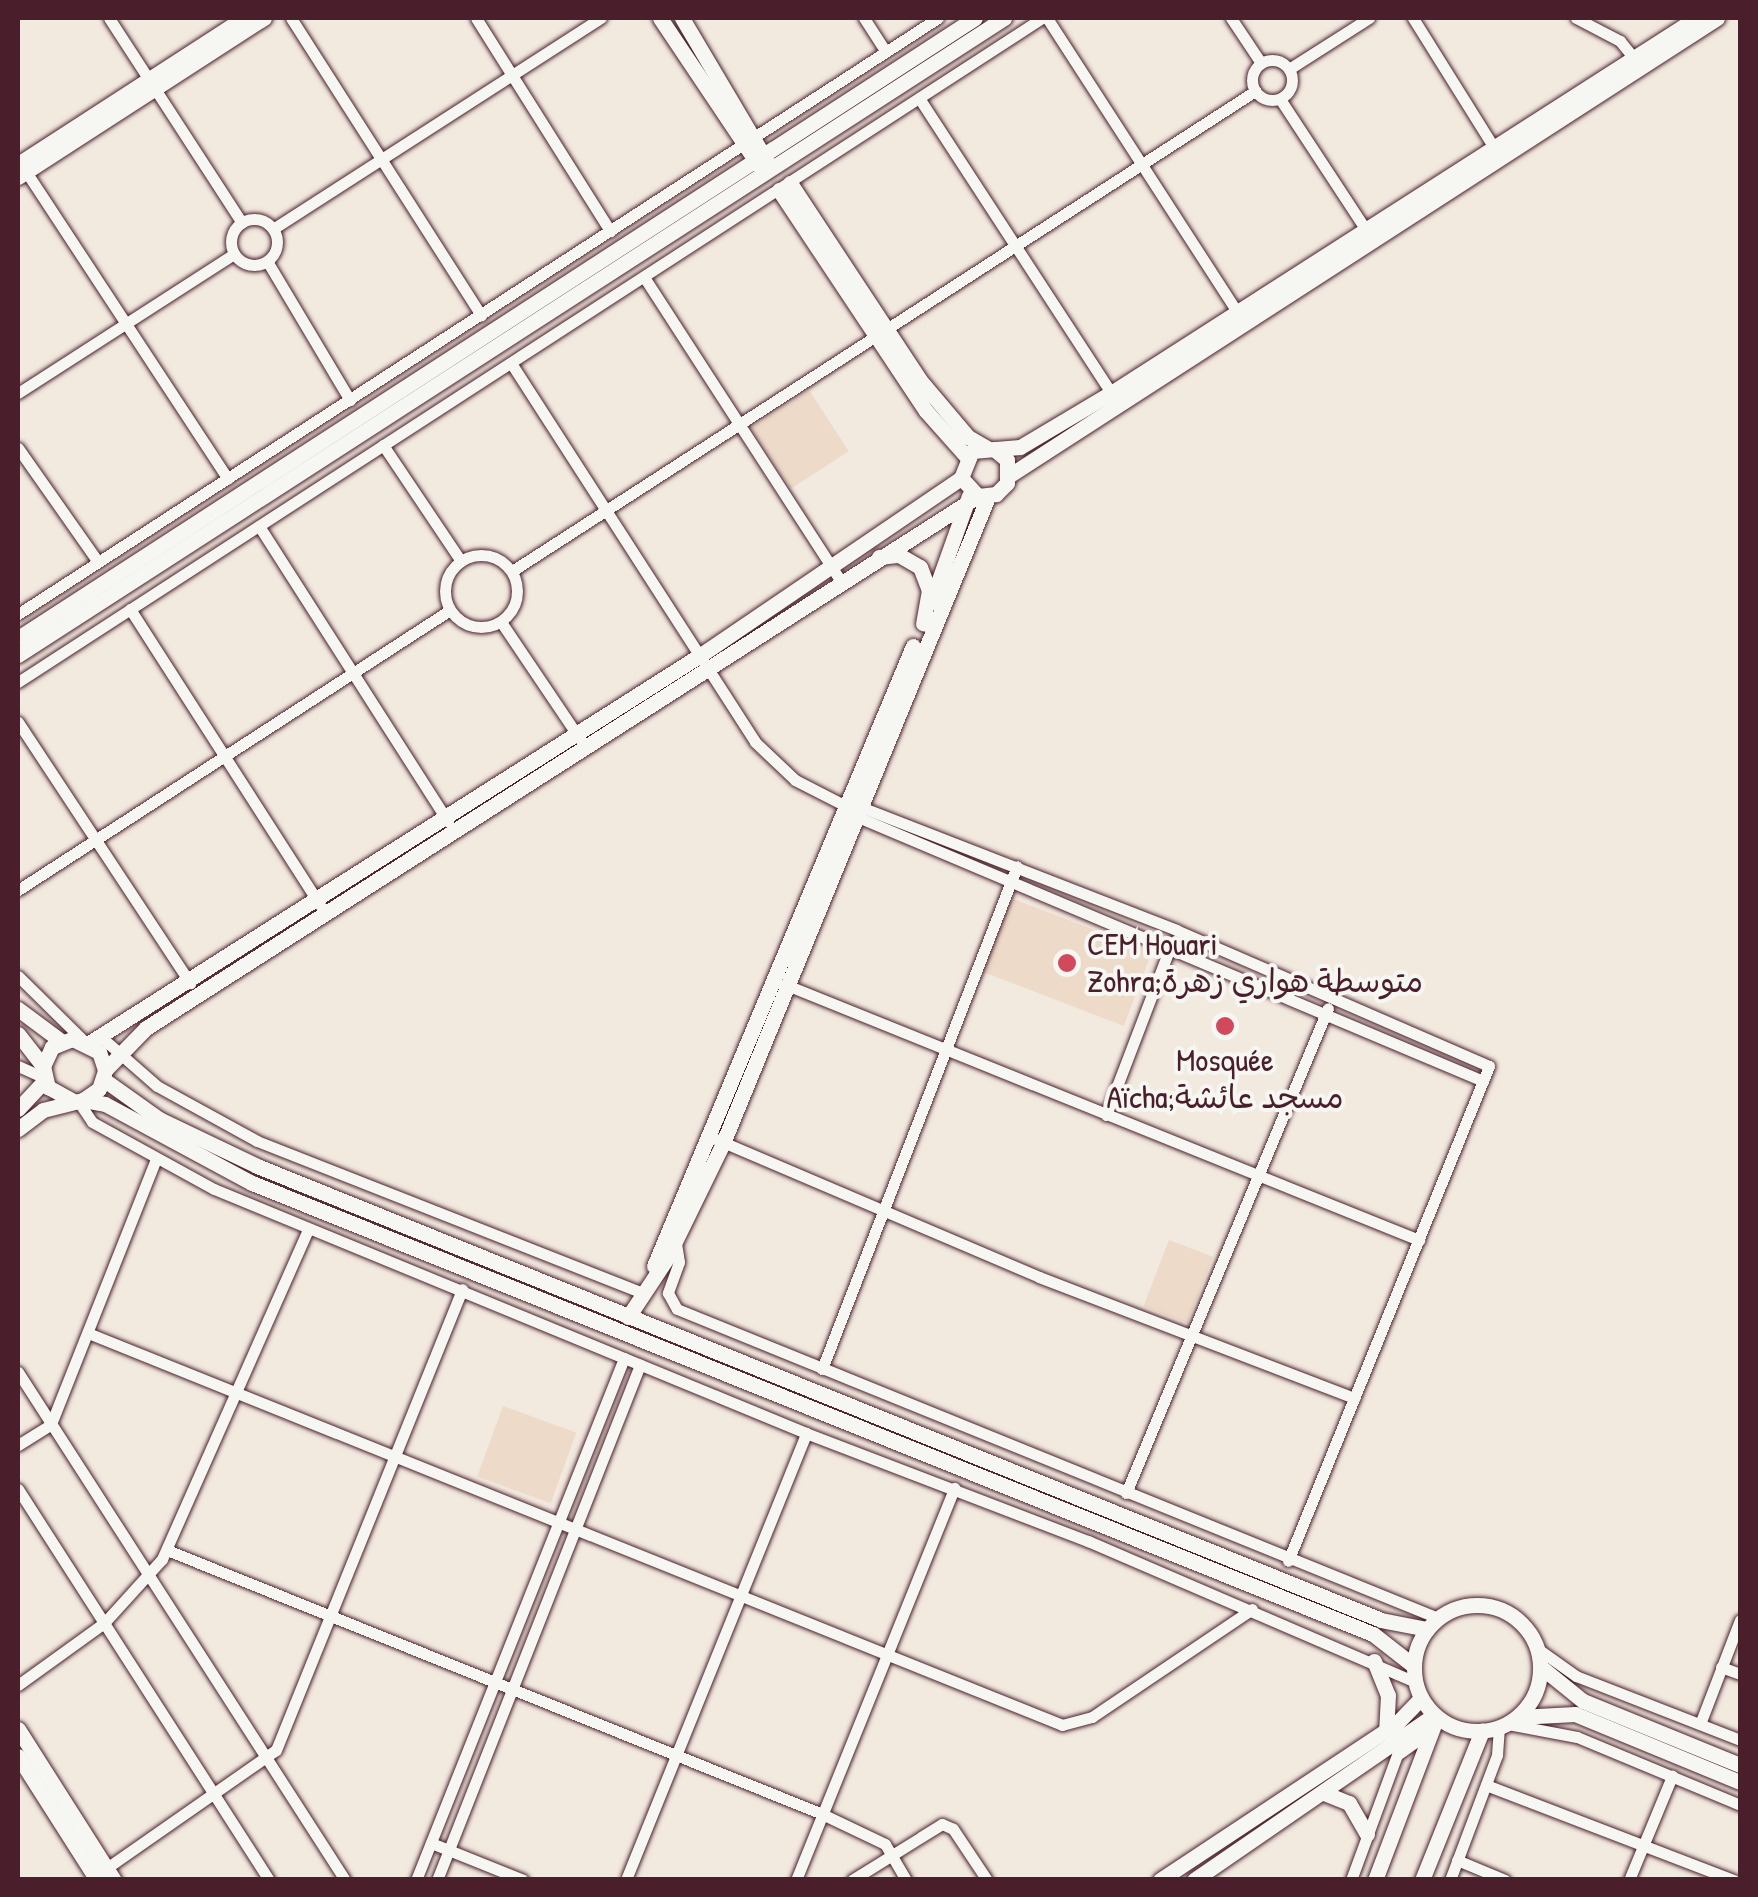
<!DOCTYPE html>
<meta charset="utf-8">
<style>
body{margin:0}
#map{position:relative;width:1758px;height:1897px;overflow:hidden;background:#f2e9df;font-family:"Patrick Hand","Playpen Sans Arabic",sans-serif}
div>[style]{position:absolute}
.built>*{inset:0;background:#eddac8;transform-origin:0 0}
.roads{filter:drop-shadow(0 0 2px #4a1f2b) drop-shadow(0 0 2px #4a1f2b)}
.street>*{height:11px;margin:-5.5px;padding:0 5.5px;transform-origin:5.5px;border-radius:5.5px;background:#f6f6f2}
.street>.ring{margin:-5.5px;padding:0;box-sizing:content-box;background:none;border:11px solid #f6f6f2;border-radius:50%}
.secondary>*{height:15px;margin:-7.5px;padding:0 7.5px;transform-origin:7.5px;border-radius:7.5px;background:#f6f6f2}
.secondary>.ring{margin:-7.5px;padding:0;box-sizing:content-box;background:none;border:15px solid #f6f6f2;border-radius:50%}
.dots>*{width:28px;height:28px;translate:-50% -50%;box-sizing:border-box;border:5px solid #f6f6f2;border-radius:50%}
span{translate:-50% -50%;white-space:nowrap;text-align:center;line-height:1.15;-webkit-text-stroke:8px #f6f6f2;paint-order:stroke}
.poi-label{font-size:32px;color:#4a1f2b}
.left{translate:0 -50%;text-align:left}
.frame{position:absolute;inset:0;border:20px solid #4a1f2b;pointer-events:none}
</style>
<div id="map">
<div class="built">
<div style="left:809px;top:390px;width:73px;height:69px;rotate:57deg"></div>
<div style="left:1011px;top:898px;width:151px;height:79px;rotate:21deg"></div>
<div style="left:1169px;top:1240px;width:47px;height:71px;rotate:21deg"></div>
<div style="left:503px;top:1406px;width:78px;height:75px;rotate:20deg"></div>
</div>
<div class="roads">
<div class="street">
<div style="left:109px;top:18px;width:244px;rotate:57deg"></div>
<div style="left:291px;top:18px;width:353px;rotate:57.4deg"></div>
<div style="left:476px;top:18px;width:252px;rotate:57.8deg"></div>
<div style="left:864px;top:18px;width:40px;rotate:57.1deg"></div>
<div style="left:1047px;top:18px;width:350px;rotate:57.1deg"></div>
<div style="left:1231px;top:18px;width:54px;rotate:56.3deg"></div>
<div style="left:1413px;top:18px;width:160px;rotate:58deg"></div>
<div style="left:1576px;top:18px;width:50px;rotate:27.6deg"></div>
<div style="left:1620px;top:41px;width:28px;rotate:51deg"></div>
<div class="ring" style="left:1252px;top:60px;width:29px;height:29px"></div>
<div style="left:1289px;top:69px;width:95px;rotate:-32.5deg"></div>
<div style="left:919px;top:98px;width:352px;rotate:56.9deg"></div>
<div style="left:1280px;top:99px;width:157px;rotate:56.7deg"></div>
<div style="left:23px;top:167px;width:373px;rotate:56.7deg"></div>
<div class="ring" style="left:231px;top:219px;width:35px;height:35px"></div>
<div style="left:273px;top:229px;width:390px;rotate:-32.8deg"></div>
<div style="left:267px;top:261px;width:162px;rotate:59.2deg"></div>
<div style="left:644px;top:277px;width:361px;rotate:57.1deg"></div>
<div style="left:511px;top:363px;width:451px;rotate:57.2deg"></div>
<div style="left:755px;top:742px;width:55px;rotate:43.5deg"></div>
<div style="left:795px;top:780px;width:59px;rotate:27deg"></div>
<div style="left:18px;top:393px;width:257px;rotate:-32.8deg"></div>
<div style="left:383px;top:445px;width:140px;rotate:56.1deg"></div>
<div style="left:18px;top:448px;width:139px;rotate:54.9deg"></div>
<div style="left:259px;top:526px;width:351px;rotate:57.4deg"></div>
<div class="ring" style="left:445px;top:555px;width:61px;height:61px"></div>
<div style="left:512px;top:571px;width:885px;rotate:-32.86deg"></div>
<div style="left:130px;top:609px;width:352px;rotate:57.3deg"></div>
<div style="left:18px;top:614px;width:1096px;rotate:-32.94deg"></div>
<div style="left:501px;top:622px;width:148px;rotate:56deg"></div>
<div style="left:18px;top:682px;width:1220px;rotate:-32.96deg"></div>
<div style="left:18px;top:722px;width:313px;rotate:56.6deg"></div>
<div style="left:856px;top:805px;width:344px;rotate:21.3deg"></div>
<div style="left:1176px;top:930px;width:341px;rotate:23.5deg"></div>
<div style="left:1489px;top:1066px;width:534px;rotate:112.1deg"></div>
<div style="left:853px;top:815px;width:684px;rotate:22.89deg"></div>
<div style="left:18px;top:890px;width:515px;rotate:-32.95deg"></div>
<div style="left:18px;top:976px;width:91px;rotate:44.6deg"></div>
<div style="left:784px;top:984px;width:685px;rotate:21.96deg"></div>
<div style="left:101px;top:1037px;width:74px;rotate:41.2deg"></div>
<div style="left:157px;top:1086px;width:114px;rotate:28.8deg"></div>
<div style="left:257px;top:1141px;width:415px;rotate:21.5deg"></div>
<div style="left:18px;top:1066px;width:27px;rotate:24deg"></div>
<div style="left:78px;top:1101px;width:25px;rotate:56deg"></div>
<div style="left:92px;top:1122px;width:139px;rotate:28.8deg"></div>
<div style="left:214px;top:1189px;width:640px;rotate:22.4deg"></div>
<div style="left:806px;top:1433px;width:302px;rotate:21deg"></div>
<div style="left:1088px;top:1541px;width:356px;rotate:23.3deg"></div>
<div style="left:1106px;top:1115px;width:185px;rotate:-69.1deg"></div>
<div style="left:711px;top:1137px;width:357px;rotate:23.1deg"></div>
<div style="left:1039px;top:1277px;width:338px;rotate:21deg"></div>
<div style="left:676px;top:1243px;width:19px;rotate:81deg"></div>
<div style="left:679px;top:1262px;width:33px;rotate:110deg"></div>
<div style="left:668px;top:1293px;width:18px;rotate:61deg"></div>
<div style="left:677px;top:1309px;width:821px;rotate:22.1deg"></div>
<div style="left:88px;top:1333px;width:1050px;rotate:21.92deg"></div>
<div style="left:1062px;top:1725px;width:31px;rotate:-15deg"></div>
<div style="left:1092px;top:1717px;width:193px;rotate:-34deg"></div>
<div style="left:822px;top:1369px;width:539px;rotate:-68.81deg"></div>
<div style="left:18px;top:1372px;width:604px;rotate:57.23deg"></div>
<div style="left:18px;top:1445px;width:39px;rotate:-32deg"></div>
<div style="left:51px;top:1424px;width:285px;rotate:-68.4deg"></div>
<div style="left:18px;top:1489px;width:465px;rotate:57.3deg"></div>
<div style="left:1126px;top:1493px;width:525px;rotate:-67.39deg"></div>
<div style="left:167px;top:1550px;width:704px;rotate:21.94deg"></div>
<div style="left:820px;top:1813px;width:72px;rotate:25.5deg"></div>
<div style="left:885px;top:1844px;width:42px;rotate:59.7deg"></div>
<div style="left:1538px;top:1649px;width:47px;rotate:35.4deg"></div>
<div style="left:1576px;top:1676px;width:176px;rotate:21.3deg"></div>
<div style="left:1721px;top:1667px;width:20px;rotate:20deg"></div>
<div style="left:18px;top:1685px;width:106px;rotate:-35.8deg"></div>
<div style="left:104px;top:1623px;width:86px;rotate:-47.8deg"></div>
<div style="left:162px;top:1559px;width:361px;rotate:-66.1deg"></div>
<div style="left:1508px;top:1724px;width:70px;rotate:10.7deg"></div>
<div style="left:1577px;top:1737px;width:177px;rotate:22.6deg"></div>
<div style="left:1700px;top:1724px;width:111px;rotate:-69deg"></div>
<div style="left:1486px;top:1785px;width:266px;rotate:21deg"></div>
<div style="left:431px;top:1843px;width:99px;rotate:21.9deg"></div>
<div style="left:1457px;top:1860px;width:52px;rotate:22.6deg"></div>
<div style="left:101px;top:1872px;width:213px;rotate:-34.9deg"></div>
<div style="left:276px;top:1750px;width:497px;rotate:-68deg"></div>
<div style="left:627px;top:1877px;width:479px;rotate:-68deg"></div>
<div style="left:416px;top:1880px;width:562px;rotate:-68.27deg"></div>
<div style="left:437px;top:1880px;width:554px;rotate:-68.49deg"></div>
<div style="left:796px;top:1880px;width:423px;rotate:-68deg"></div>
<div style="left:852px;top:1880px;width:106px;rotate:-31.9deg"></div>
<div style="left:942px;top:1824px;width:12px;rotate:24deg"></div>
<div style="left:953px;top:1829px;width:61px;rotate:56.3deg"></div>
<div style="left:1351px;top:1880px;width:133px;rotate:-69.8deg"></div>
<div style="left:1397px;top:1755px;width:42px;rotate:-35.2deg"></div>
<div style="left:1450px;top:1880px;width:134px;rotate:-69.4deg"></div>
<div style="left:1497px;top:1755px;width:27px;rotate:-86deg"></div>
<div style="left:1629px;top:1880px;width:113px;rotate:-67.5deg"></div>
</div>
<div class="secondary">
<div style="left:660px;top:18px;width:178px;rotate:56.2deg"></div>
<div style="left:682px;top:18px;width:167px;rotate:59.4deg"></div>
<div style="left:18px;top:164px;width:269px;rotate:-32.9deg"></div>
<div style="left:18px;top:177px;width:293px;rotate:-32.9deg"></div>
<div style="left:790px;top:183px;width:235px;rotate:56.6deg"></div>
<div style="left:919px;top:379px;width:76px;rotate:49.8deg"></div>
<div style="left:968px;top:437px;width:22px;rotate:30deg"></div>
<div style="left:779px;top:190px;width:265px;rotate:56.4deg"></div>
<div style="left:926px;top:411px;width:60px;rotate:48.4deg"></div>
<div style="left:994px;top:449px;width:17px;rotate:40deg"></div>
<div style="left:1007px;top:460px;width:23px;rotate:90deg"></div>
<div style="left:1007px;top:483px;width:16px;rotate:135deg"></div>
<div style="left:996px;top:494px;width:18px;rotate:174deg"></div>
<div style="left:978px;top:496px;width:25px;rotate:-133deg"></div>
<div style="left:961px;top:478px;width:29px;rotate:-68deg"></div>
<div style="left:972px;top:451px;width:48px;rotate:-4.8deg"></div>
<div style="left:1020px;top:447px;width:106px;rotate:-30.7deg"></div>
<div style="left:1111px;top:393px;width:695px;rotate:-32.66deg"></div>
<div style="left:1010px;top:475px;width:842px;rotate:-32.88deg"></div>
<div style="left:879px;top:557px;width:20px;rotate:-6deg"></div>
<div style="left:899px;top:555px;width:24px;rotate:30deg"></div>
<div style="left:920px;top:567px;width:25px;rotate:69deg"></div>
<div style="left:929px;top:590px;width:34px;rotate:100deg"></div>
<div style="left:931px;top:602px;width:113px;rotate:-70.3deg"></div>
<div style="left:18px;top:638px;width:1140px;rotate:-32.94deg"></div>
<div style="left:18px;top:655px;width:1174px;rotate:-32.86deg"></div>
<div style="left:18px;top:1009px;width:54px;rotate:36.7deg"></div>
<div style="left:18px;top:1034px;width:41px;rotate:52deg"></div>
<div style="left:89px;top:1043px;width:726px;rotate:-32.4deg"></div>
<div style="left:702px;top:654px;width:313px;rotate:-34.2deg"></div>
<div style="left:105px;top:1070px;width:59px;rotate:-45.7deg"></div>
<div style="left:146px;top:1028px;width:988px;rotate:-32.6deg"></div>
<div style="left:103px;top:1079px;width:69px;rotate:35.5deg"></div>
<div style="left:159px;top:1119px;width:109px;rotate:25.6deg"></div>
<div style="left:257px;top:1166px;width:1212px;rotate:21.99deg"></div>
<div style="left:1381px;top:1620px;width:47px;rotate:11.1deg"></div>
<div style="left:83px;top:1100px;width:22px;rotate:10deg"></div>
<div style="left:105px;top:1104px;width:167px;rotate:28.3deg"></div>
<div style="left:252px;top:1183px;width:1208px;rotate:21.92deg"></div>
<div style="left:1373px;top:1634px;width:52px;rotate:38deg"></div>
<div style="left:18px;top:1109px;width:40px;rotate:-47deg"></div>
<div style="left:18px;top:1129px;width:31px;rotate:-37deg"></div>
<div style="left:43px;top:1110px;width:41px;rotate:-14deg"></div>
<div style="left:83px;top:1100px;width:19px;rotate:-35deg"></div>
<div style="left:99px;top:1089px;width:20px;rotate:-72deg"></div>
<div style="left:105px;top:1070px;width:19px;rotate:-108deg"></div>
<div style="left:99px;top:1052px;width:30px;rotate:-154deg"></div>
<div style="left:72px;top:1039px;width:22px;rotate:158deg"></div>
<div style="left:52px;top:1047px;width:21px;rotate:115deg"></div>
<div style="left:43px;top:1066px;width:22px;rotate:77deg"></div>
<div style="left:48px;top:1087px;width:29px;rotate:29deg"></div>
<div style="left:654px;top:1266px;width:672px;rotate:-67.33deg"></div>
<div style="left:628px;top:1317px;width:71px;rotate:-56.5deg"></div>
<div style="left:667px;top:1258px;width:128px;rotate:-64deg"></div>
<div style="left:723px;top:1143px;width:698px;rotate:-67.7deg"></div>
<div class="ring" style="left:1414px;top:1605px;width:111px;height:111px"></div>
<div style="left:1374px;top:1661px;width:37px;rotate:68deg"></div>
<div style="left:1388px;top:1695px;width:37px;rotate:93deg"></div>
<div style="left:1541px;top:1667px;width:54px;rotate:39deg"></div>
<div style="left:1583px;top:1701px;width:170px;rotate:22.2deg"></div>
<div style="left:1518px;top:1717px;width:57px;rotate:-3deg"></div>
<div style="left:1575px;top:1714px;width:178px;rotate:22.4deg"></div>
<div style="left:18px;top:1729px;width:179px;rotate:57.6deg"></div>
<div style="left:18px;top:1756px;width:147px;rotate:57.5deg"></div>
<div style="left:1324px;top:1793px;width:27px;rotate:22deg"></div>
<div style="left:1349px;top:1803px;width:36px;rotate:60deg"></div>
<div style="left:1160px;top:1880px;width:284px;rotate:-33.5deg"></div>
<div style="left:1397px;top:1723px;width:35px;rotate:-46deg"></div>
<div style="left:1194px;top:1880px;width:291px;rotate:-34.5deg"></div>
<div style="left:1375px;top:1880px;width:174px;rotate:-69.2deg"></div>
<div style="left:1422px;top:1880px;width:161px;rotate:-68.1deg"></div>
</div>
</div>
<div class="dots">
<div style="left:1067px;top:963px;background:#d1495b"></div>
<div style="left:1225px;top:1026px;background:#d1495b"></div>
</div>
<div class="poi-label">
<span class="left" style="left:1087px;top:963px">CEM Houari<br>Zohra;متوسطة هواري زهرة</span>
<span style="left:1225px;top:1079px">Mosquée<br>Aïcha;مسجد عائشة</span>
</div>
<div class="frame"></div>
</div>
